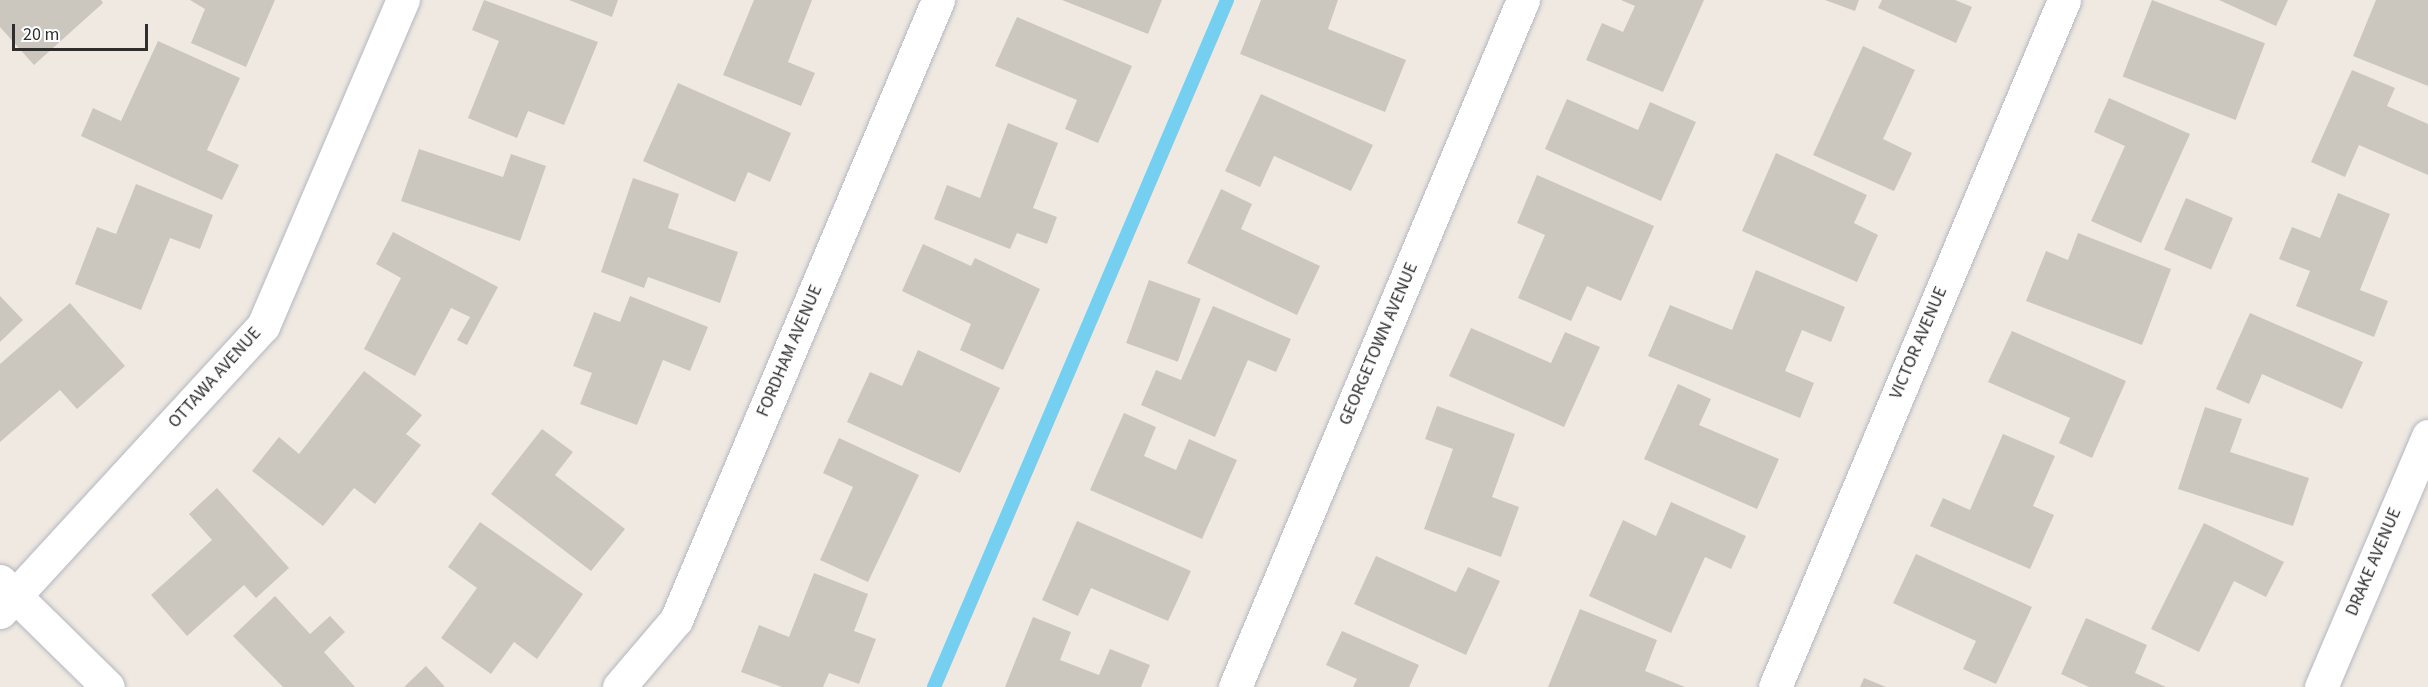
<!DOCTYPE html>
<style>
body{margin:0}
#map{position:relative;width:2428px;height:687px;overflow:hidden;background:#efe9e1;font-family:"Source Sans 3",sans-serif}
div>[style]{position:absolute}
.stream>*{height:14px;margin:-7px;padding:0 7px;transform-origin:7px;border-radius:7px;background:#75cff0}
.building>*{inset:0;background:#cbc7bf;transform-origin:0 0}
.roads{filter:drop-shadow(0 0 2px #b4b7c1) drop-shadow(0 0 2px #b4b7c1)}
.street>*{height:33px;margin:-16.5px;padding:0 16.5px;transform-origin:16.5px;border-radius:16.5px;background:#fff}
span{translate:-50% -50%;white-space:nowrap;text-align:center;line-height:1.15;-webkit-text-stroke:5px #fff;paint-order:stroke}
.street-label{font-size:18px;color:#2e2e2e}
.scale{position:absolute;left:12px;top:24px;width:136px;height:27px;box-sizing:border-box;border:3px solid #2e2e2e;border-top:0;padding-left:8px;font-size:18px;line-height:21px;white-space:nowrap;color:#2e2e2e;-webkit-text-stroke:4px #fff;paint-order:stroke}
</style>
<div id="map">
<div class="stream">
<div style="left:934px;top:687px;width:747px;rotate:-66.9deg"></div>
</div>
<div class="building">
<div style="clip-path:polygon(0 0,101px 0,103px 3px,34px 65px,0 27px)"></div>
<div style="clip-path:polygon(190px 0,275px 0,246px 67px,191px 43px,205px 9px)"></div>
<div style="clip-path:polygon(484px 0,598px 42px,564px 125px,528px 111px,517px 138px,468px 118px,499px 41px,472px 30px)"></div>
<div style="clip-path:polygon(569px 0,618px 0,612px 17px)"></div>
<div style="clip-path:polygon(754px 0,812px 0,788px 62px,815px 73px,801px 106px,723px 75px)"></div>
<div style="clip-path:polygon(1062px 0,1162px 0,1148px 34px)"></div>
<div style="clip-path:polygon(1261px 0,1338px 0,1328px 29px,1406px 60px,1385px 112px,1240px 54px)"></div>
<div style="clip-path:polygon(1621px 0,1704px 0,1663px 92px,1586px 60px,1602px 23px,1623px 32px,1635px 6px)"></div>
<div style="clip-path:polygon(1825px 0,1859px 0,1855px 11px)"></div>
<div style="clip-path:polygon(1882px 0,1955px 0,1972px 7px,1956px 43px,1878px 8px)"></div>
<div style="left:2152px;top:0;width:121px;height:82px;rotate:21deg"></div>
<div style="clip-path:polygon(2219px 0,2288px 0,2276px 26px)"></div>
<div style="clip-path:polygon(2376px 0,2428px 0,2428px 86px,2353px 56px)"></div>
<div style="clip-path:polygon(1017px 17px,1132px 66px,1098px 143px,1065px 129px,1077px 100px,995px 66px)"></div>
<div style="clip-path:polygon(158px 41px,240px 78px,207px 150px,239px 165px,222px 200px,81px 136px,93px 108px,121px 121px)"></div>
<div style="clip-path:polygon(1863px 46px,1915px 70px,1883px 139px,1912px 153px,1894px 191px,1813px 155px)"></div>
<div style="clip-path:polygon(2352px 70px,2395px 88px,2387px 106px,2428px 124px,2428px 175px,2359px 145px,2345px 177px,2311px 162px)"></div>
<div style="clip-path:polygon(678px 83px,791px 133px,770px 182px,748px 172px,735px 202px,643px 161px)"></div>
<div style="clip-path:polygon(1261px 94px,1373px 145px,1351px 191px,1274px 156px,1260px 187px,1225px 171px)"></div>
<div style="clip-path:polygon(2109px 98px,2190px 134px,2141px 243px,2091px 221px,2125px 146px,2094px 132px)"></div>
<div style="clip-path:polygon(1567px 99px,1638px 130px,1650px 102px,1696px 122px,1661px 201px,1545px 149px)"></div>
<div style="clip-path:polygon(1008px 123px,1058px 143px,1033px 208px,1057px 217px,1047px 244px,1017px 233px,1010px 249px,934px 219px,947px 185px,980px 198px)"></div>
<div style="clip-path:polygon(419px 149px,503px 177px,511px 154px,546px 166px,520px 241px,401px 201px)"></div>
<div style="clip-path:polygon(1776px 153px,1867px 195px,1854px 223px,1878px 235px,1857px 282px,1742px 231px)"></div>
<div style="clip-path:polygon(1537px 175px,1654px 226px,1621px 301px,1587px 286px,1571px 321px,1518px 298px,1545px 235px,1517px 223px)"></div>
<div style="clip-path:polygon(633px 178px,679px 194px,668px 228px,738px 252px,720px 303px,648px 277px,644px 288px,601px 272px)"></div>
<div style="clip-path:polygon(136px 184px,213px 215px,200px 249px,170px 238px,141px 310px,75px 284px,97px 227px,116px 234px)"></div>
<div style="clip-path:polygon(1221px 189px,1252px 204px,1241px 229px,1320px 266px,1297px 315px,1187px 263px)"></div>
<div style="clip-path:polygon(2338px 193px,2390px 214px,2360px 290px,2388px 301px,2374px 337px,2296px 306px,2310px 271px,2279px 259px,2292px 227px,2320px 238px)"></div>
<div style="left:2186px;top:198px;width:51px;height:56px;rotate:23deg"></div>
<div style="clip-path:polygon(393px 232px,498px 287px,467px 345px,457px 340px,470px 317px,451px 308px,415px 376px,364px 349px,401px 278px,376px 264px)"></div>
<div style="clip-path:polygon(2078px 233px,2171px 269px,2142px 345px,2026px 301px,2046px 251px,2068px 260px)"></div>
<div style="clip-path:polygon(923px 244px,971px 266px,975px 258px,1040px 289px,1003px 370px,960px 350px,971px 324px,902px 291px)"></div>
<div style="clip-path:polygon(1756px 270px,1845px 307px,1831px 342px,1802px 330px,1785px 371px,1814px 383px,1800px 418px,1648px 356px,1670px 305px,1732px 330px)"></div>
<div style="left:1149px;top:280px;width:55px;height:67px;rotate:20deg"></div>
<div style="clip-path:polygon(0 296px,23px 320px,0 342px)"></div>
<div style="clip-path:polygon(630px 296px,708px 327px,690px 371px,663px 360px,637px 425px,580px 404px,592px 373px,573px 366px,594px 312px,620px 322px)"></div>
<div style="clip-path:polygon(70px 303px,125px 366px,77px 409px,60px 390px,0 442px,0 364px)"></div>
<div style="clip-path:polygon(1213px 306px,1291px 339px,1276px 372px,1248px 360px,1215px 437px,1141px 405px,1156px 370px,1181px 380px)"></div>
<div style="clip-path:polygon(2250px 313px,2363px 362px,2342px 409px,2262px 374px,2249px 404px,2216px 389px)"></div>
<div style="clip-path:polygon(1471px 328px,1551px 363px,1565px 332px,1600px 347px,1564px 427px,1449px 376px)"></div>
<div style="clip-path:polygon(2012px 331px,2126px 381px,2092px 458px,2059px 443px,2070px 418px,1988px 382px)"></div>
<div style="clip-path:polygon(918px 350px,1000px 388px,960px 473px,847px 422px,870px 372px,902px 386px)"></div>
<div style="clip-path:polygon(364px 371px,422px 415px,406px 434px,421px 445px,375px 504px,354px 488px,323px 526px,252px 471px,279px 437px,299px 454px)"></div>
<div style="clip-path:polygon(1678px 384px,1711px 399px,1699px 425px,1779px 459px,1757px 509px,1644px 459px)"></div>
<div style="clip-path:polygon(1437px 406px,1515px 434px,1492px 497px,1519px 507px,1501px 557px,1424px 529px,1453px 449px,1425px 439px)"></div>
<div style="clip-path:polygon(2205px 407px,2242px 419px,2230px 452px,2309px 478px,2293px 526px,2178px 489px)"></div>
<div style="clip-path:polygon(1124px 413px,1156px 427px,1144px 456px,1176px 470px,1189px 439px,1237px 460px,1202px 539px,1090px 490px)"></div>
<div style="clip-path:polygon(542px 429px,573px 452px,555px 475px,625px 529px,591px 571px,491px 494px)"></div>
<div style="clip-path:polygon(2003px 434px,2055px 456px,2033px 506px,2054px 515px,2030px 569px,1930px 526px,1943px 498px,1970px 510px)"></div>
<div style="clip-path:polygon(839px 438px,919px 475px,868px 582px,820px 560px,853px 487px,823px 473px)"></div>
<div style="clip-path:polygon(217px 488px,289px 568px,256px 598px,244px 585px,187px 636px,151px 595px,212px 540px,189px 514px)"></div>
<div style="clip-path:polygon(1671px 502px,1746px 536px,1731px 569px,1705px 557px,1671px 633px,1589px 596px,1623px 520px,1656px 536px)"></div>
<div style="clip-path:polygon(1077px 521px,1191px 571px,1168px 621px,1091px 588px,1078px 616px,1042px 600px)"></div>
<div style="clip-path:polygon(480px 522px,583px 594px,537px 659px,514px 642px,491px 674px,441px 638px,477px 588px,448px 567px)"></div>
<div style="clip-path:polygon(2204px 523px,2284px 562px,2266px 597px,2234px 581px,2199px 652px,2151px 629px)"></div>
<div style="clip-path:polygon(1916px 554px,2032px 607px,1996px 684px,1963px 669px,1976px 641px,1893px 603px)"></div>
<div style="clip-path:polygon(1376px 556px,1456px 592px,1468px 567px,1500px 581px,1466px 655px,1354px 604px)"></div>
<div style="clip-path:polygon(814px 573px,868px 594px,854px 631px,876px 639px,859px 684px,829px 673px,823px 687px,782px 687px,741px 672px,759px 625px,789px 637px)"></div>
<div style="clip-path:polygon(275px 596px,310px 634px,330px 616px,345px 632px,324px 652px,355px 687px,283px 687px,233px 636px)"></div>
<div style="clip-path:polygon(1580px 609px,1657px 640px,1645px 671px,1685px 687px,1548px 687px)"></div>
<div style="clip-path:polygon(1033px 617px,1071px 632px,1060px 660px,1099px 675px,1110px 649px,1150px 665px,1141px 687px,1005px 687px)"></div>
<div style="clip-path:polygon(2086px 618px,2147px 645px,2135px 673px,2166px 687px,2089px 687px,2061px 674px)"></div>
<div style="clip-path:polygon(1342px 631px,1419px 665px,1409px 687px,1353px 687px,1357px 679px,1326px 665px)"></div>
<div style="clip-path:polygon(426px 666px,445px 687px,404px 687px)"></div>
<div style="clip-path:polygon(1864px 678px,1886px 687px,1860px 687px)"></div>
</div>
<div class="roads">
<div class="street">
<div style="left:0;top:581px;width:151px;rotate:44.5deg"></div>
<div style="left:0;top:612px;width:389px;rotate:-47.4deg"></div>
<div style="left:263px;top:326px;width:355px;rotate:-66.8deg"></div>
<div style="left:619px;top:687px;width:88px;rotate:-49.6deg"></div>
<div style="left:676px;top:620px;width:673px;rotate:-67.09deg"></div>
<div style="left:1235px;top:687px;width:745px;rotate:-67.26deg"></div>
<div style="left:1775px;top:687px;width:745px;rotate:-67.18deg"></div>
<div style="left:2321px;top:687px;width:273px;rotate:-66.9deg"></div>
</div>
</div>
<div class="street-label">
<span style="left:1919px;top:343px;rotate:-67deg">VICTOR AVENUE</span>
<span style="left:1379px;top:344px;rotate:-67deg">GEORGETOWN AVENUE</span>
<span style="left:790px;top:351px;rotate:-67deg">FORDHAM AVENUE</span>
<span style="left:215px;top:378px;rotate:-48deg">OTTAWA AVENUE</span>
<span style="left:2374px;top:562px;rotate:-67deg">DRAKE AVENUE</span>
</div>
<div class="scale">20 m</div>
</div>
